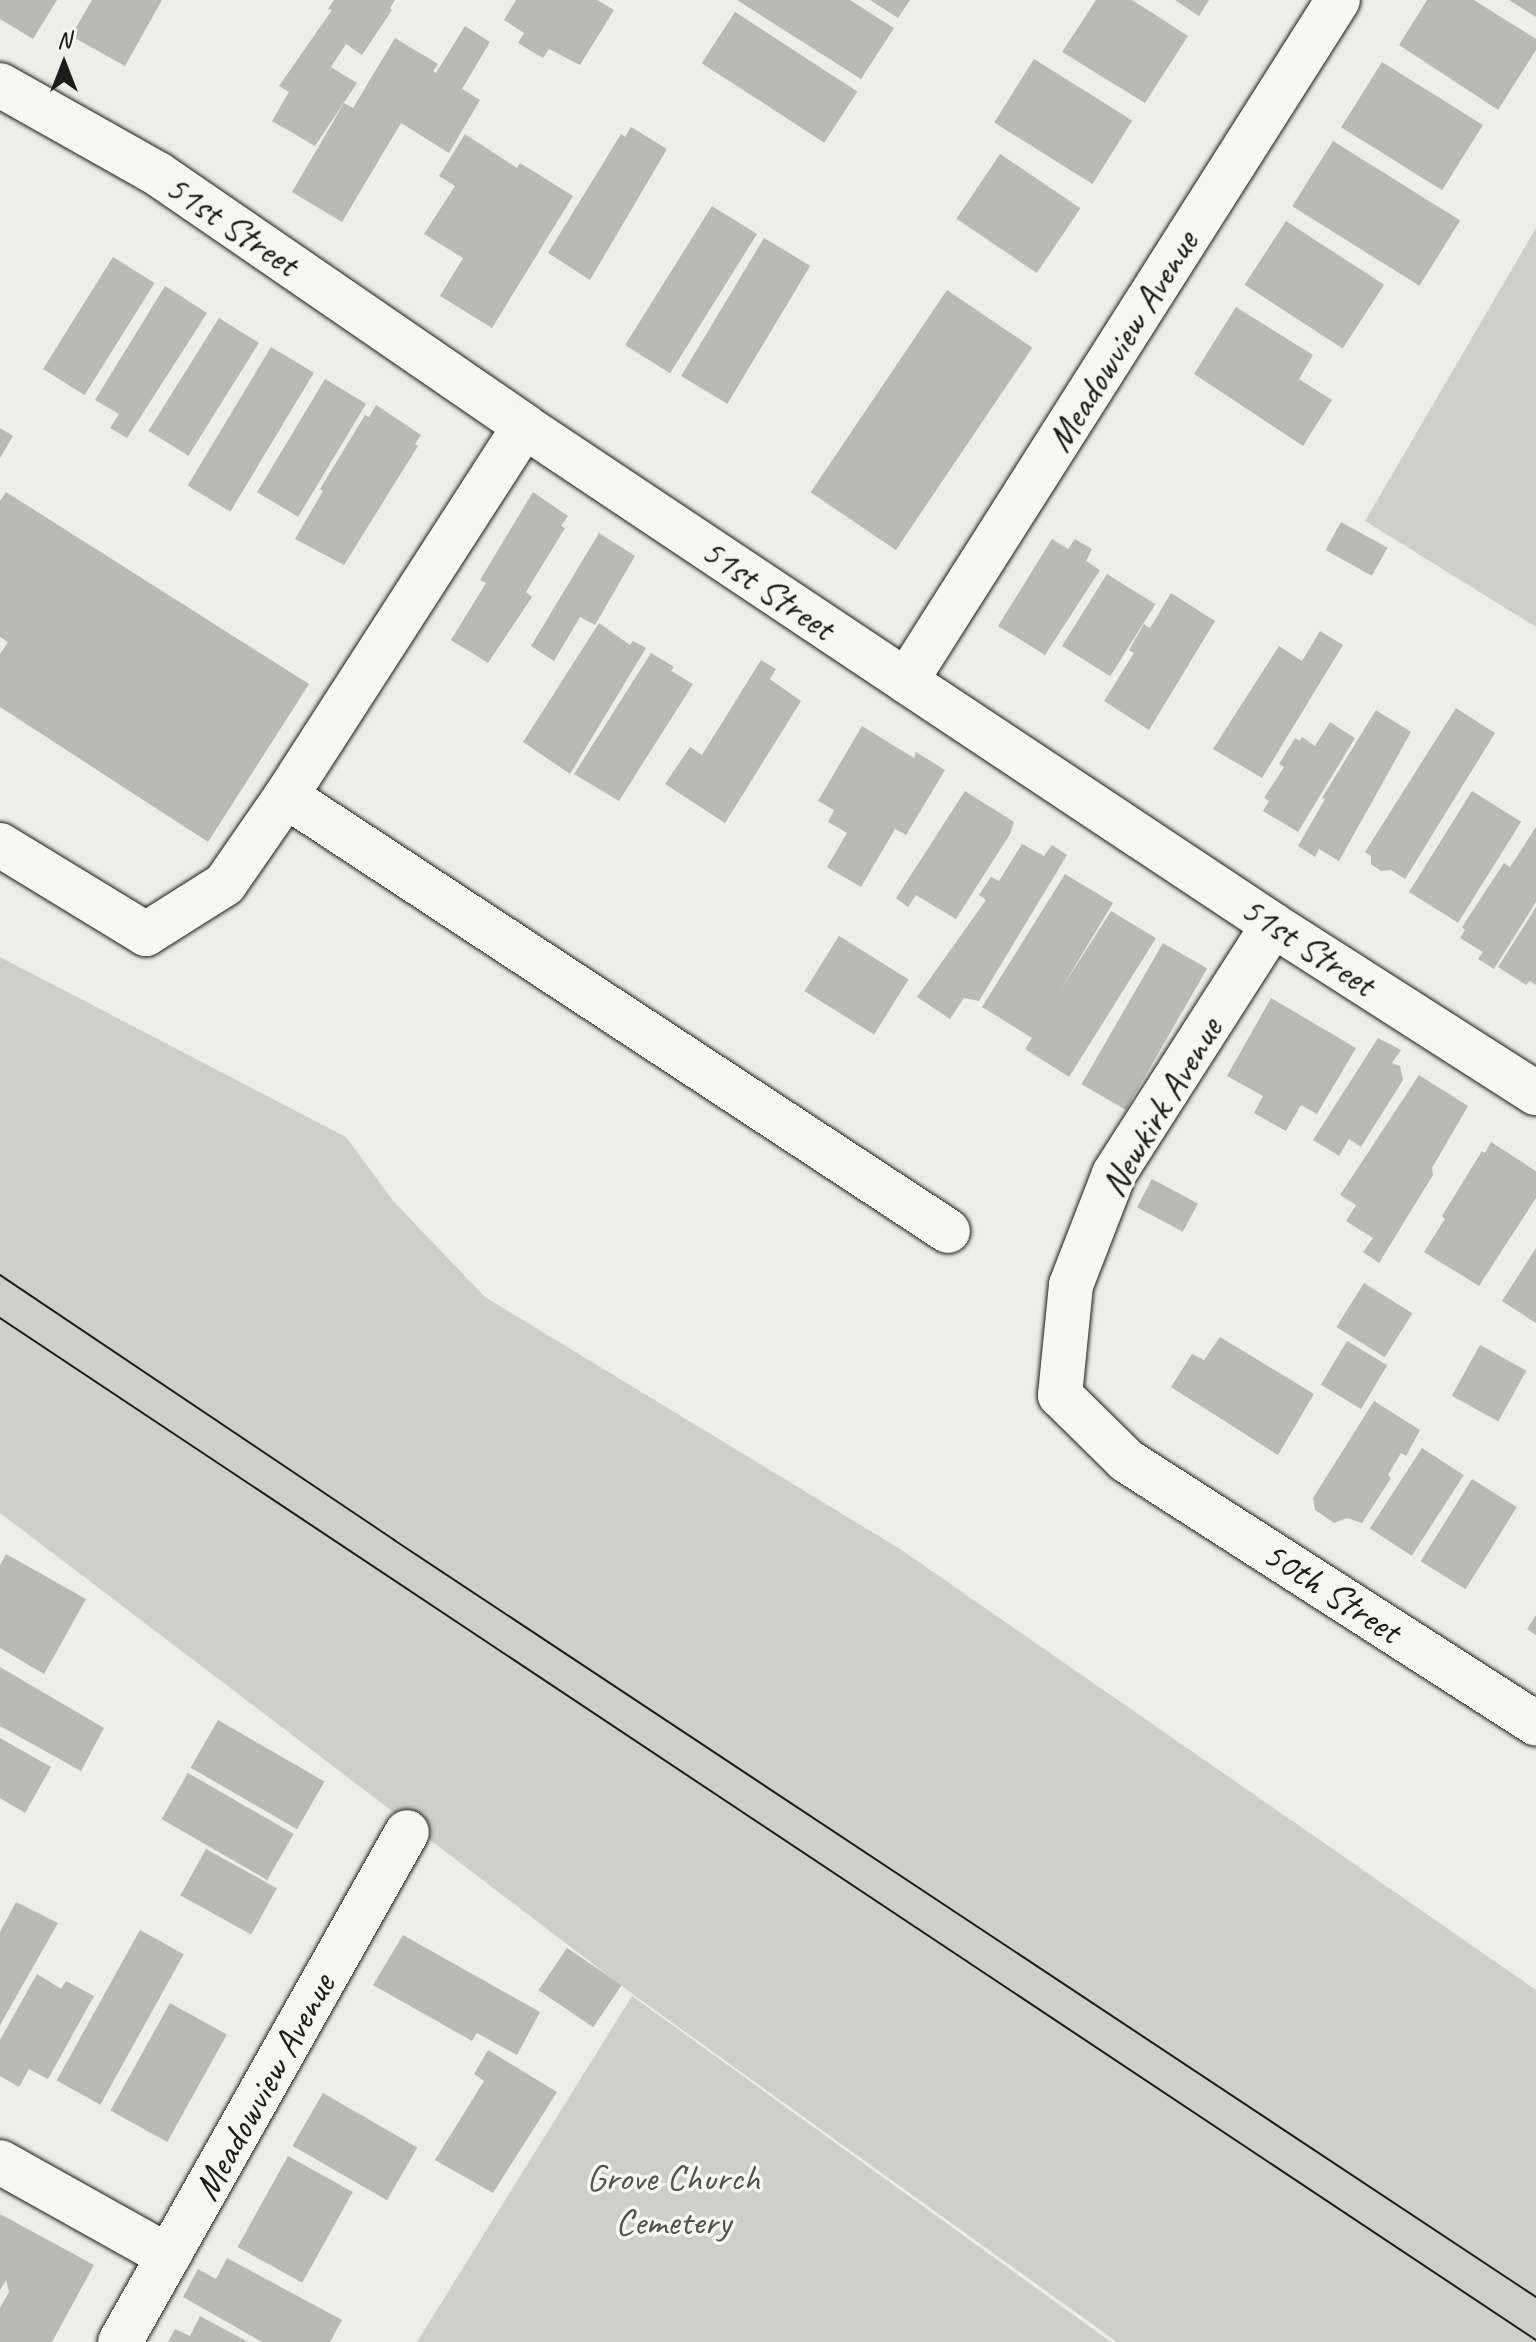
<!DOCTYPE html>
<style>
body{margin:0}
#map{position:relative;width:1536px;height:2342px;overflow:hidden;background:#edede9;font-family:Caveat,sans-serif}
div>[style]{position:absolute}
.green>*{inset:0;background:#cececb}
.building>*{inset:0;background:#b9b9b6;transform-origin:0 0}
.roads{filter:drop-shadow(0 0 2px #1c1c1c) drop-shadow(0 0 2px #1c1c1c)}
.minor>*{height:44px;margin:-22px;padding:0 22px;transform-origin:22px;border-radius:22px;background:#f6f6f2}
.tram>*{height:2px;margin:-1px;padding:0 1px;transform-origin:1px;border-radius:1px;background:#1c1c1c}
span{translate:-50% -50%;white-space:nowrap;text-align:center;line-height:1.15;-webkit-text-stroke:7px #f6f6f2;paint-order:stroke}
.street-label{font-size:38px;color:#1c1c1c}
.park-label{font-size:38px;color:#515151}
.north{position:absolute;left:24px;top:24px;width:80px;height:80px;-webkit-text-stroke:6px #f6f6f2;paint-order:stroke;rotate:0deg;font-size:22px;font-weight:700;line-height:32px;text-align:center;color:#1c1c1c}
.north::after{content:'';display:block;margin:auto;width:28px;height:36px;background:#1c1c1c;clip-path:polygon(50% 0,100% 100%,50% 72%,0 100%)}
</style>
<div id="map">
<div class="green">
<div style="clip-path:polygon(1536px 228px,1536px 627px,1365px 521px)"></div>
<div style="clip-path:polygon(0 957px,346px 1137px,394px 1202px,485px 1297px,900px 1549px,1536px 1990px,1536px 2342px,1117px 2342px,634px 1995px,0 1513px)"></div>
<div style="clip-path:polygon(632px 1996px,1104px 2337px,1112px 2342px,417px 2342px)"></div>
</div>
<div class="building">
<div style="clip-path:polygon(0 0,57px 0,33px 39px,0 19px)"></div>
<div style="clip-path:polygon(92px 0,162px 0,125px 66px,71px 36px)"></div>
<div style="clip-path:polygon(334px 0,395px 0,390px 8px,392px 10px,362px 55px,346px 44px,331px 67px,357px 83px,315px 146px,272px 121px,289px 92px,279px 86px,332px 10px,328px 9px)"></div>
<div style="clip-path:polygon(516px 0,597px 0,614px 10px,580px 65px,549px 49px,543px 58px,518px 43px,524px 33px,504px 20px)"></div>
<div style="clip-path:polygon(737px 0,850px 0,894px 28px,861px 79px)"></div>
<div style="clip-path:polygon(870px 0,910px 0,898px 18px)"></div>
<div style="clip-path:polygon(1096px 0,1132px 0,1188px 36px,1145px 103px,1062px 52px)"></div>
<div style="clip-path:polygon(1175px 0,1209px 0,1199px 16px)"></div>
<div style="clip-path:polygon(1427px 0,1474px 0,1536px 39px,1536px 50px,1498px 110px,1399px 45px)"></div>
<div style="clip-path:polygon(1509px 0,1536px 0,1536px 17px)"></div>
<div style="left:735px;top:12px;width:146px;height:61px;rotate:33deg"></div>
<div style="clip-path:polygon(465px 26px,490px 42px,462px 89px,480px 100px,449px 153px,401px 123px,342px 222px,292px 192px,344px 103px,353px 108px,395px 38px,438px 64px,433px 71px,436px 73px)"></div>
<div style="left:1034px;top:59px;width:116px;height:75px;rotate:32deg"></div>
<div style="left:1382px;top:62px;width:119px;height:77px;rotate:32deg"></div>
<div style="clip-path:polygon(631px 127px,667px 149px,590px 280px,548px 253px,621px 134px,625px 137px)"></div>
<div style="clip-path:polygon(465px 134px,517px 168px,520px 163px,573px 196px,492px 328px,440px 296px,463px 258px,424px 234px,455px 186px,439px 176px)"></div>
<div style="left:1333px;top:141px;width:150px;height:77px;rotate:32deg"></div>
<div style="left:1000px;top:154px;width:97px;height:78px;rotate:34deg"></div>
<div style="left:712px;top:206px;width:53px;height:164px;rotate:32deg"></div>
<div style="left:1286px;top:221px;width:117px;height:76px;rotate:33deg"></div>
<div style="left:764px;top:238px;width:54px;height:161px;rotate:31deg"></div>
<div style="left:113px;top:257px;width:49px;height:132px;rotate:32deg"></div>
<div style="clip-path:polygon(165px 286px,207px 313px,127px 438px,110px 428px,119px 414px,95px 400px)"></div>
<div style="left:947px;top:290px;width:103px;height:244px;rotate:34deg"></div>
<div style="clip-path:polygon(1236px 307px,1313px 355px,1299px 379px,1332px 400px,1303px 446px,1194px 374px)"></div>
<div style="left:219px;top:318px;width:47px;height:133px;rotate:32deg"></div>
<div style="left:271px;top:347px;width:50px;height:162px;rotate:31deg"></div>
<div style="left:325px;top:379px;width:48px;height:132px;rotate:31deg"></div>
<div style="clip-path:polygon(376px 405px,421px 435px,415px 444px,418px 446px,344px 565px,295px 539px,323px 491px,320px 489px,365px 415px,369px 417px)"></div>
<div style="clip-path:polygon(0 428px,13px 436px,0 458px)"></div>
<div style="clip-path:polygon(6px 492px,309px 684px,208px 842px,0 707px,0 654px,8px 642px,0 637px,0 501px)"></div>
<div style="clip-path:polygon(533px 492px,568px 516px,561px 526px,565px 528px,526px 592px,532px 597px,488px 663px,451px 640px,486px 583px,480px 580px)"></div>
<div style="left:1341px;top:522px;width:53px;height:32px;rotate:29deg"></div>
<div style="clip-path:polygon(599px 533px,635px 556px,595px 625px,580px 617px,554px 661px,531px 646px)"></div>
<div style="clip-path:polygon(1052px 539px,1068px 549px,1075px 539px,1092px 549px,1086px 561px,1100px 570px,1045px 655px,998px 626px)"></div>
<div style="left:1107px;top:574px;width:57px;height:85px;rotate:32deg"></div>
<div style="clip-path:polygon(1171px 593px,1215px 621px,1149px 730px,1104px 701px,1134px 653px,1129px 650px,1144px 624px,1150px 628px)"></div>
<div style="clip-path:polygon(599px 623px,630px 645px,633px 641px,646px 648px,570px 774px,523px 742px)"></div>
<div style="clip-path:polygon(1320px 631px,1343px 645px,1262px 778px,1213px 749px,1279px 646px,1302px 661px)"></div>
<div style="clip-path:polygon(651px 653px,674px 667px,671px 671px,693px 684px,619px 801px,574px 774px)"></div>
<div style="clip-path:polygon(761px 660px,776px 669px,770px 679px,801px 701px,725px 823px,665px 784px,690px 747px,702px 755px)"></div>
<div style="clip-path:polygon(1456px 708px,1495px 733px,1405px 879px,1391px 870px,1381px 871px,1371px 864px,1371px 856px,1365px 852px)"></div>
<div style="clip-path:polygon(1376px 710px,1411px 732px,1339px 861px,1319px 849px,1315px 857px,1298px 846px,1325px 799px,1322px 798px)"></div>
<div style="clip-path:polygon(1330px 722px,1355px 738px,1298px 832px,1263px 811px,1269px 801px,1264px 798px,1284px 767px,1279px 764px,1295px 738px,1300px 741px,1302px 737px,1315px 746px)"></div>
<div style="clip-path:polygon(862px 726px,914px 758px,916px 752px,945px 770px,906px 835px,895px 829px,861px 887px,827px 867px,847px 833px,828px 822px,834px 810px,818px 801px)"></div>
<div style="clip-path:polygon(965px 791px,1014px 822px,1010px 834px,956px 919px,916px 895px,908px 907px,896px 898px)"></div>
<div style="left:1472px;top:791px;width:58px;height:119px;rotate:32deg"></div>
<div style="clip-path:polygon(1536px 827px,1536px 902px,1494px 969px,1478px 959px,1483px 952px,1460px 938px,1465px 930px,1462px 927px,1504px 863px,1510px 867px)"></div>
<div style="clip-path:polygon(1022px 844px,1044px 856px,1052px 845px,1067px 855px,979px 1001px,964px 998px,950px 1019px,917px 997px,986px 900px,979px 895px,991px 877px,999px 881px)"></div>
<div style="clip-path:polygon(1065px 874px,1113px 903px,1060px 991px,1111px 911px,1156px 938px,1069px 1077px,1025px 1049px,1032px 1038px,982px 1007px)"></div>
<div style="clip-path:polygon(1536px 907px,1536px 985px,1530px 981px,1526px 985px,1498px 967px)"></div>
<div style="left:839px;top:936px;width:82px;height:65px;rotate:32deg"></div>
<div style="left:1163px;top:943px;width:51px;height:163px;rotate:30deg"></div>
<div style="clip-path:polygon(1271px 998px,1356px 1048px,1317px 1114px,1301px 1105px,1286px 1131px,1254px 1113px,1263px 1096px,1227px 1076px)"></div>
<div style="clip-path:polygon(1378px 1038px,1401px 1050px,1392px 1063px,1400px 1066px,1403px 1080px,1361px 1147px,1349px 1139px,1339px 1156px,1313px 1140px)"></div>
<div style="clip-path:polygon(1419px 1075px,1468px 1106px,1432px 1168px,1433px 1175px,1379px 1263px,1363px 1252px,1373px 1238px,1346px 1221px,1356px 1205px,1340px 1195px)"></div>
<div style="clip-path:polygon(1491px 1142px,1536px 1171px,1536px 1198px,1479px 1286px,1424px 1252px,1445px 1219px,1442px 1216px,1482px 1151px,1485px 1153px)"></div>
<div style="left:1152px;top:1179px;width:52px;height:32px;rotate:28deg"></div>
<div style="clip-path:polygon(1536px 1248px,1536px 1323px,1502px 1301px)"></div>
<div style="left:1364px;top:1283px;width:57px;height:52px;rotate:32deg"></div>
<div style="clip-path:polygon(1220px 1337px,1314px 1394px,1278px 1455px,1171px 1387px,1192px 1354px,1204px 1360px)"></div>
<div style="left:1347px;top:1341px;width:47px;height:51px;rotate:31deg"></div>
<div style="left:1480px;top:1345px;width:53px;height:58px;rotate:29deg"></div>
<div style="clip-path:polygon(1374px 1401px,1420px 1430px,1406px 1456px,1401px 1453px,1388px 1475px,1391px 1478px,1362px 1523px,1347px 1518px,1334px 1523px,1315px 1510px,1313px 1498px)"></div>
<div style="left:1422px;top:1448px;width:50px;height:96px;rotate:33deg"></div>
<div style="left:1472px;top:1479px;width:53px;height:97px;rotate:32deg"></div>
<div style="clip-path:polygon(6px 1554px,86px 1599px,44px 1674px,0 1648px,0 1565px)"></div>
<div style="clip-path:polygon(1536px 1615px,1536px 1635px,1527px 1629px)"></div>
<div style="clip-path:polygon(0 1667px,104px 1728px,81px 1771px,0 1726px)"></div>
<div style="left:218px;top:1720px;width:123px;height:55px;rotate:30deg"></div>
<div style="clip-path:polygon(0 1738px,51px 1767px,25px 1813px,0 1798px)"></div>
<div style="left:188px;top:1773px;width:122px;height:53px;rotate:30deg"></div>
<div style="left:206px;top:1849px;width:81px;height:53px;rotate:29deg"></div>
<div style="clip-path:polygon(16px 1902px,58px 1923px,0 2025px,0 1932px)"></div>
<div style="left:140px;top:1930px;width:50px;height:172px;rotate:29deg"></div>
<div style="clip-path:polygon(403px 1935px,540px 2012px,517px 2055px,477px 2033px,472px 2041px,373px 1985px)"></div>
<div style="left:567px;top:1948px;width:66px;height:51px;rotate:34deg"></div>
<div style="clip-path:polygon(37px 1974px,61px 1989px,66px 1981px,94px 1996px,48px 2079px,29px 2069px,19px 2087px,0 2076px,0 2040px)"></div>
<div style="left:170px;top:2003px;width:65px;height:123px;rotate:29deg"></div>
<div style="clip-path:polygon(488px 2050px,557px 2092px,493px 2193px,435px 2160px,484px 2081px,474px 2074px)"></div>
<div style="left:323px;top:2093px;width:109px;height:61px;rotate:30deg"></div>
<div style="left:288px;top:2156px;width:74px;height:104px;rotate:29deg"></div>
<div style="clip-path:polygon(0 2214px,94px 2265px,52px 2342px,0 2342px,0 2308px,9px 2292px,6px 2280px,0 2290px)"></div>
<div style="clip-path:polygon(227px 2258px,342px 2320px,330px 2342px,262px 2342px,183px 2297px,198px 2269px,216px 2279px)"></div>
<div style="clip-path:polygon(200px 2316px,248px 2342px,168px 2342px,175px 2329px,190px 2336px)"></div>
</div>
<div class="roads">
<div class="minor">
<div style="left:0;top:85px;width:181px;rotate:29.4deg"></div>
<div style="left:158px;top:174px;width:444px;rotate:34.5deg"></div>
<div style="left:524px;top:426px;width:459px;rotate:33.7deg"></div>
<div style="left:906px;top:681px;width:441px;rotate:33.6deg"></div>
<div style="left:1273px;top:925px;width:312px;rotate:32.6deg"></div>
<div style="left:906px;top:681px;width:806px;rotate:-57.61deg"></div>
<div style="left:286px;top:796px;width:792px;rotate:33.31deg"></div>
<div style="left:0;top:845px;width:171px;rotate:31.4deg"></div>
<div style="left:146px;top:934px;width:93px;rotate:-32.3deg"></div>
<div style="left:225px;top:884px;width:107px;rotate:-55.3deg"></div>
<div style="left:286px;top:796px;width:440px;rotate:-57.2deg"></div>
<div style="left:1273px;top:925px;width:295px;rotate:122.6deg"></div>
<div style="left:1114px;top:1174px;width:119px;rotate:111.2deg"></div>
<div style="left:1071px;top:1285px;width:111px;rotate:95.7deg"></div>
<div style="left:1060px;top:1395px;width:94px;rotate:44.6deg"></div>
<div style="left:1127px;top:1461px;width:486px;rotate:32.7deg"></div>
<div style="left:0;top:2162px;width:193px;rotate:29.2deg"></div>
<div style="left:120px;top:2342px;width:585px;rotate:-60.63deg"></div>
</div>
</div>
<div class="tram">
<div style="left:0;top:1275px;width:475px;rotate:33.9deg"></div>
<div style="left:394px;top:1540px;width:1370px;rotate:33.54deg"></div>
<div style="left:0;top:1318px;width:1845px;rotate:33.64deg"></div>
</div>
<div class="street-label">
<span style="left:232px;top:225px;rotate:34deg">51st Street</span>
<span style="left:1122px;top:341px;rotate:-58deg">Meadowview Avenue</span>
<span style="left:768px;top:589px;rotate:34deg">51st Street</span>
<span style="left:1308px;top:946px;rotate:33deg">51st Street</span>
<span style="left:1161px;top:1107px;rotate:-59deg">Newkirk Avenue</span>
<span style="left:1332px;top:1592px;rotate:33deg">50th Street</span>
<span style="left:264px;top:2087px;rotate:-61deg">Meadowview Avenue</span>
</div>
<div class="park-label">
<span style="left:673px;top:2200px">Grove Church<br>Cemetery</span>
</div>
<div class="north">N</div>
</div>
